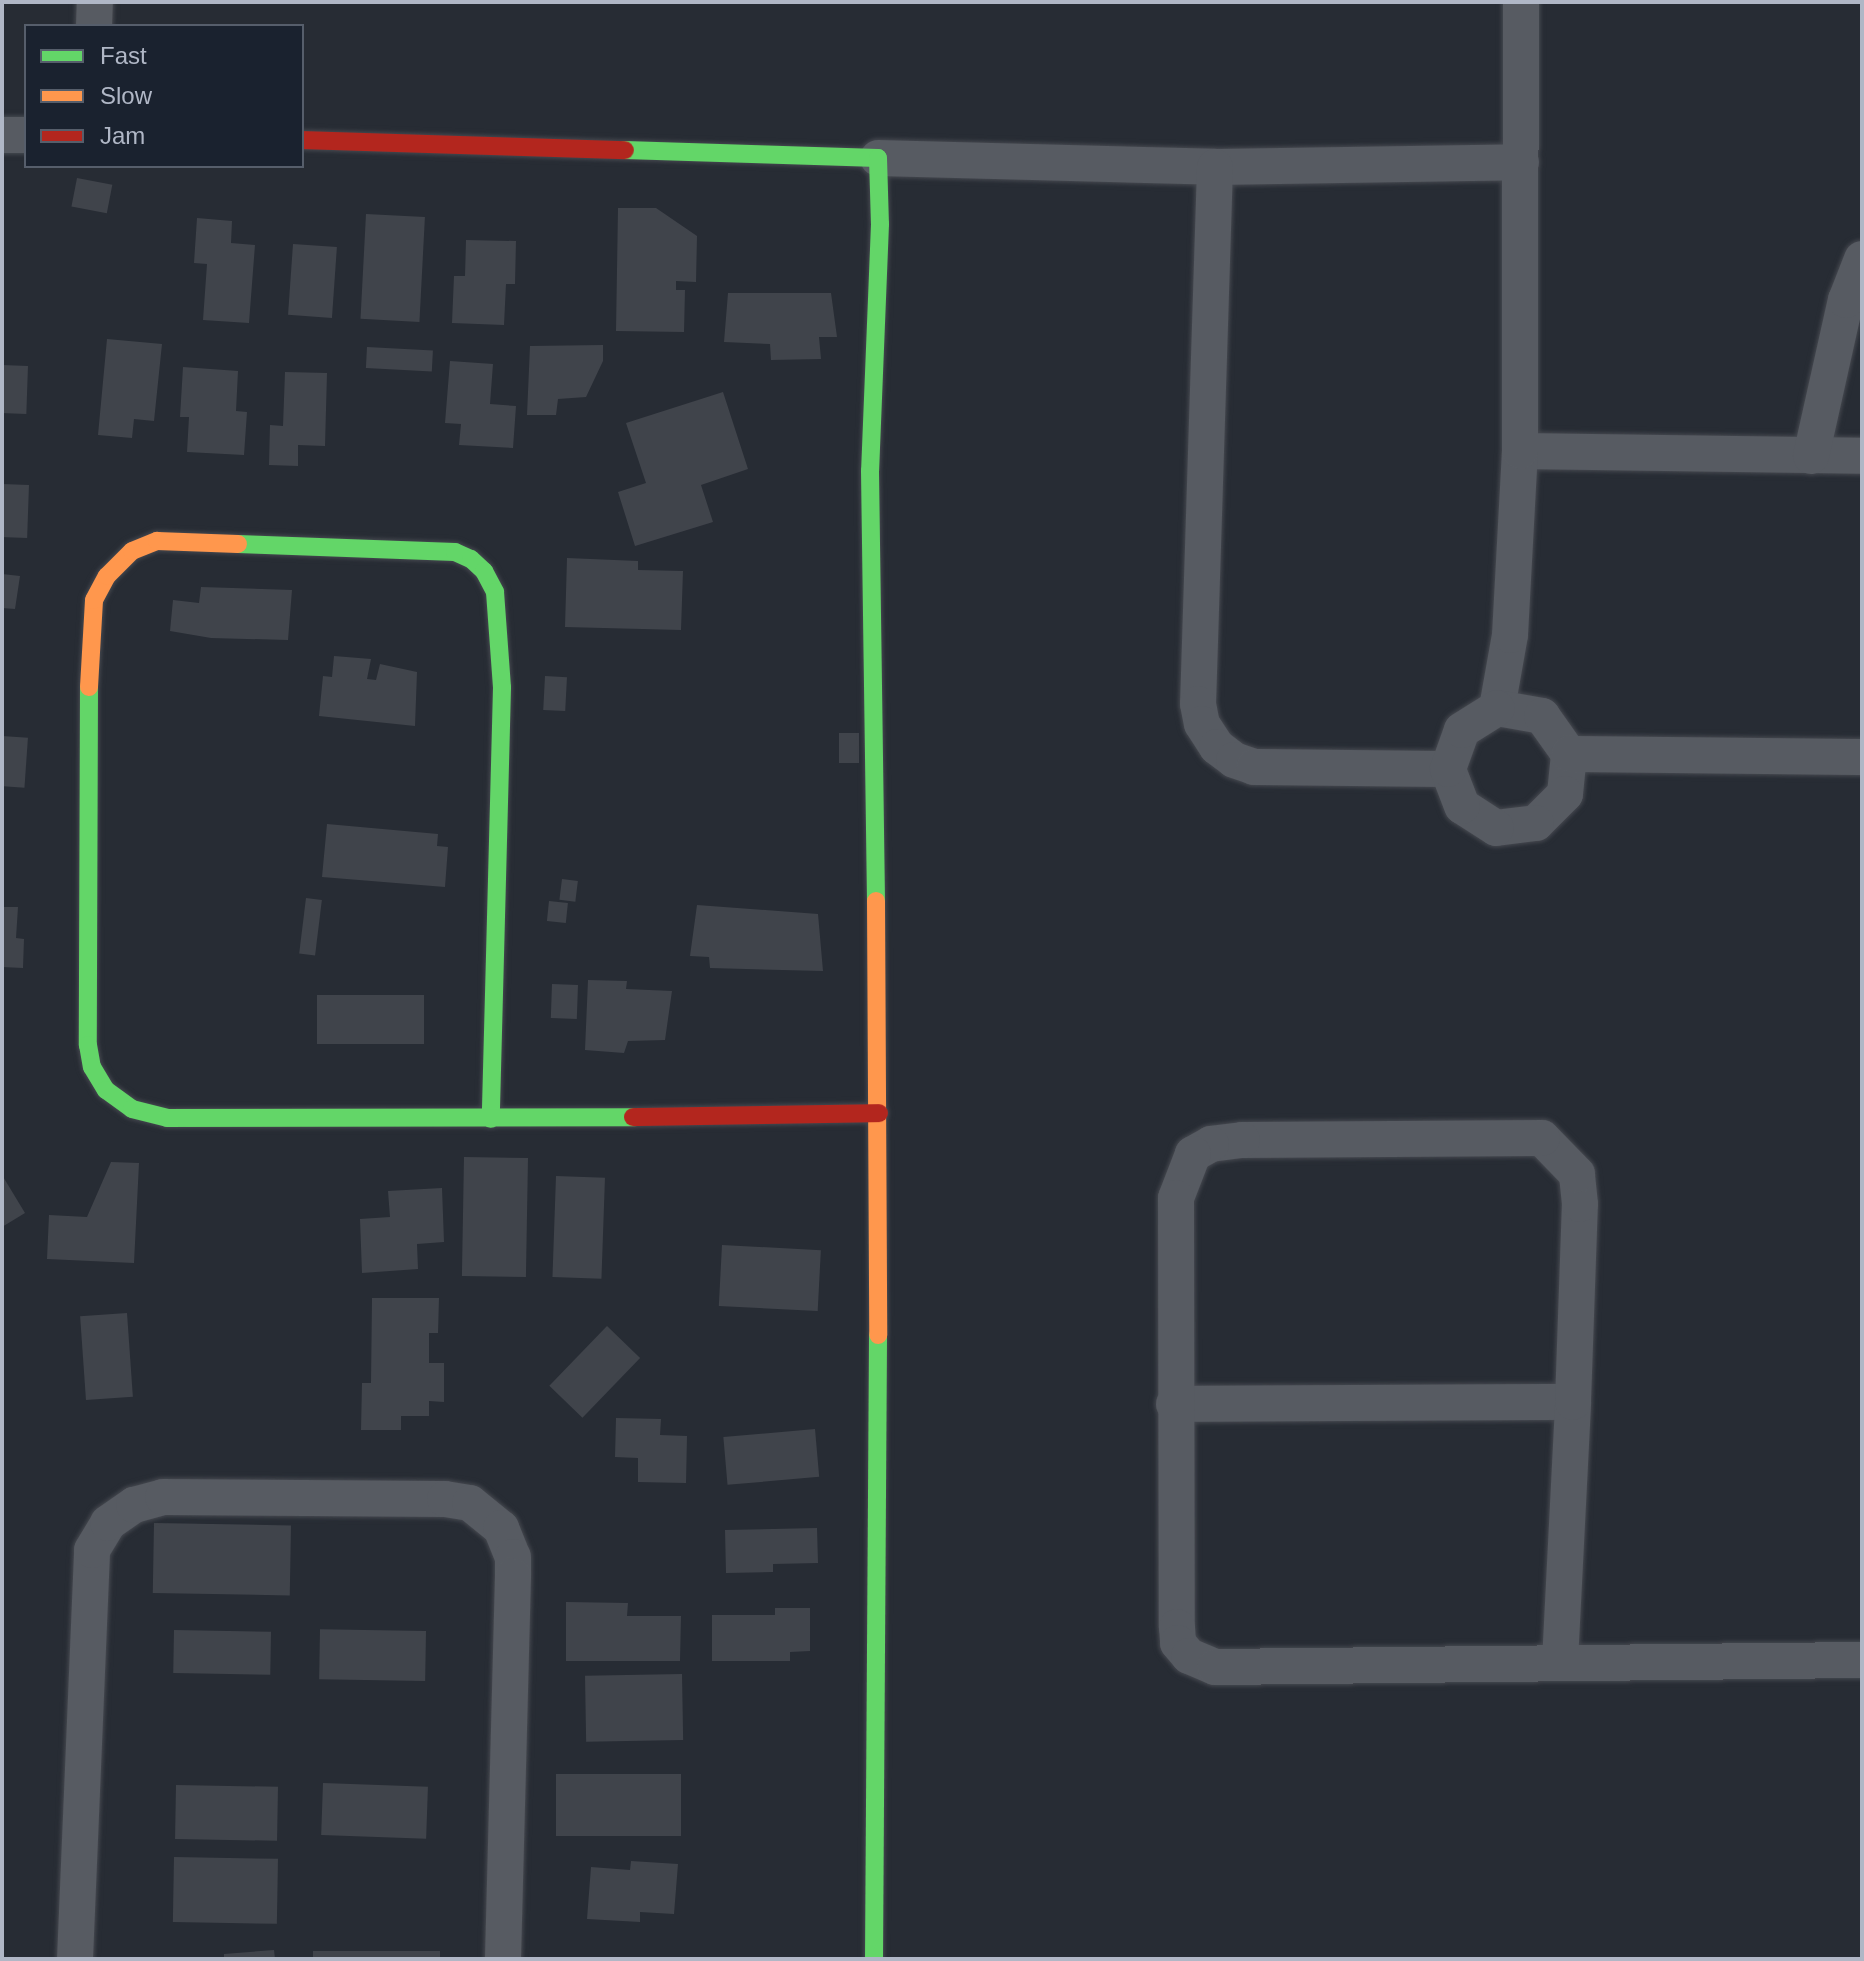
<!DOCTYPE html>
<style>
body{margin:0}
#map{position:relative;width:1864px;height:1961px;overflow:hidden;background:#272c34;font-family:Helvetica,sans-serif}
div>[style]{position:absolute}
.building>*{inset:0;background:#40444b;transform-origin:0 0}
.roads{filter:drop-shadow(0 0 2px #45484f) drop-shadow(0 0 2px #45484f)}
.street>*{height:36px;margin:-18px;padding:0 18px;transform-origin:18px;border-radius:18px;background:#575b62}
.fast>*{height:18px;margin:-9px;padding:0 9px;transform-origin:9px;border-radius:9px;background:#63d668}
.slow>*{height:18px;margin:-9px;padding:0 9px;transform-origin:9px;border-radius:9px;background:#ff974d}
.jam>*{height:18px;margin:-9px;padding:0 9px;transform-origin:9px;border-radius:9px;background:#b3261e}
span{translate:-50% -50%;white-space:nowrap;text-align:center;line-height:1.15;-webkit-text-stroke:6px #1a222f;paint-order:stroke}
.frame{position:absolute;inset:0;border:4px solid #b0b7c6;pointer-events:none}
.legend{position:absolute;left:24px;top:24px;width:280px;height:144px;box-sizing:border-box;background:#1a222f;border:2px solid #565e6b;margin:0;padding:10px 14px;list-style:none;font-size:24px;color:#b0b7c6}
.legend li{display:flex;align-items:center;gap:16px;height:40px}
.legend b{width:40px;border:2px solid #565e6b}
</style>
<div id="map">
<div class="building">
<div style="left:77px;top:178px;width:36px;height:29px;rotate:11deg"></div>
<div style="clip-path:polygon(618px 208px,656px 208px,697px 236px,696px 282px,676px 281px,676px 290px,685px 290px,684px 332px,616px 331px)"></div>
<div style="left:366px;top:214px;width:59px;height:105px;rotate:3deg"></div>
<div style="clip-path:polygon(197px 218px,232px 221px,231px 243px,255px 245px,249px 323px,203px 320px,207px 264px,194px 263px)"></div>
<div style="clip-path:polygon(466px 240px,516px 241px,515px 284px,506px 284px,504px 325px,452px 323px,454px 276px,465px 276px)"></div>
<div style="left:293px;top:244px;width:44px;height:71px;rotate:4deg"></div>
<div style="clip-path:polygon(728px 293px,831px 293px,837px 337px,819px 337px,821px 359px,771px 360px,770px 344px,724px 342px)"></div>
<div style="clip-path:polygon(107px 339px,162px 344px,154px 421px,134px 419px,132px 438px,98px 435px)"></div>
<div style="clip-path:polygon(603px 345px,603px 361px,586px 397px,558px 399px,556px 415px,527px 415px,530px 346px)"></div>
<div style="left:367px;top:347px;width:66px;height:21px;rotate:3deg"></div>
<div style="clip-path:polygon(450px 361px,493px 364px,490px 404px,516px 406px,513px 448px,459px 445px,461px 424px,445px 423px)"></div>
<div style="left:2px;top:365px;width:26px;height:48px;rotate:2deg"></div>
<div style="clip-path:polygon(183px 367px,238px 371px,236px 411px,247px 412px,244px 455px,187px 452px,189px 417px,180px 417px)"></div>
<div style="clip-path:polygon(285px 372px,327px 373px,325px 446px,298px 445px,298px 466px,269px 465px,270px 425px,283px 426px)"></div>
<div style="clip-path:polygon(723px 392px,748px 469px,701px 485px,713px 522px,635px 546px,618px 492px,646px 483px,626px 423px)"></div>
<div style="left:2px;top:484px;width:27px;height:53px;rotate:2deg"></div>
<div style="clip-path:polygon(567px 558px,638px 561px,638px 570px,683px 571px,681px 630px,565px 627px)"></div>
<div style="clip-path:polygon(2px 574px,20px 576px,15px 609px,2px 608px)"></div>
<div style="clip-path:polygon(201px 587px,292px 590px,288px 640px,211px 638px,170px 631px,173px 600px,199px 603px)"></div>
<div style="clip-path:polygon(334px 656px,371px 659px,367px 679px,376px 680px,380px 664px,417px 672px,415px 726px,319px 716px,323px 676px,332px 677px)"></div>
<div style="left:545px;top:676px;width:22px;height:34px;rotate:3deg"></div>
<div style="left:839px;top:733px;width:20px;height:30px"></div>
<div style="left:2px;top:736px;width:26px;height:50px;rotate:4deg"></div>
<div style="clip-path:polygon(327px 824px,438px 834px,437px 846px,448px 847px,445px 887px,322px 877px)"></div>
<div style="left:562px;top:879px;width:16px;height:21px;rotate:7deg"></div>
<div style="left:306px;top:898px;width:16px;height:56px;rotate:7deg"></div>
<div style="left:549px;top:901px;width:19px;height:20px;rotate:6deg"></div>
<div style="clip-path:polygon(697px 905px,818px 914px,823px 971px,710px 968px,709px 957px,690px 956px)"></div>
<div style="clip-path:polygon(2px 907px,18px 907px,16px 938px,24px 939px,23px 968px,2px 967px)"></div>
<div style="clip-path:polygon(588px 980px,627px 981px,626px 989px,672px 991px,665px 1040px,628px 1041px,624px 1053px,585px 1050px)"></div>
<div style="left:552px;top:984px;width:26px;height:34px;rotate:2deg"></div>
<div style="left:317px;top:995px;width:107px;height:49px"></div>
<div style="left:464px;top:1157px;width:64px;height:119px;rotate:1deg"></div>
<div style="clip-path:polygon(111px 1162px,139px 1163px,134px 1263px,47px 1259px,49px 1215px,87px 1217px)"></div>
<div style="clip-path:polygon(2px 1175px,25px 1213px,2px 1227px)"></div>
<div style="left:556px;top:1176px;width:49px;height:101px;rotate:2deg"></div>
<div style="clip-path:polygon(442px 1188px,444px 1242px,417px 1244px,418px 1269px,362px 1273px,360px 1219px,390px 1217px,388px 1191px)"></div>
<div style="left:722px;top:1245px;width:99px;height:61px;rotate:3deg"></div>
<div style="clip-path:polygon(372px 1298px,439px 1298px,438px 1333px,429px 1333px,429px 1363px,444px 1363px,444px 1402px,429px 1401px,429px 1416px,401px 1416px,401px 1430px,361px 1430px,362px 1383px,371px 1383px)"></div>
<div style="left:127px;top:1313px;width:84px;height:47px;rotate:86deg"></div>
<div style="left:607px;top:1326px;width:46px;height:83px;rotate:44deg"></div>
<div style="clip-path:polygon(616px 1418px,661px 1419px,660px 1435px,687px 1436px,686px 1483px,638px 1482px,638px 1458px,615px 1457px)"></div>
<div style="left:815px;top:1429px;width:48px;height:92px;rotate:85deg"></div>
<div style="left:154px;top:1523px;width:137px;height:70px;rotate:1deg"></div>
<div style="clip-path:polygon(817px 1528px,818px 1563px,773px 1564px,773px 1572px,726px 1573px,725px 1530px)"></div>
<div style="clip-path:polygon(566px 1602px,628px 1603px,627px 1616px,681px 1616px,680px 1661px,566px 1661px)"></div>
<div style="clip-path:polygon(775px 1608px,810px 1608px,810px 1651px,790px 1652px,790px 1661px,712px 1661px,712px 1615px,775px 1615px)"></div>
<div style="left:174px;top:1630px;width:97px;height:43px;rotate:1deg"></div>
<div style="left:426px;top:1631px;width:50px;height:106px;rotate:91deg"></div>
<div style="left:682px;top:1674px;width:66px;height:97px;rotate:89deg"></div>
<div style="left:556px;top:1774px;width:125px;height:62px"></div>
<div style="left:323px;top:1783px;width:105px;height:52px;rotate:2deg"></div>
<div style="left:176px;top:1785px;width:102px;height:54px;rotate:1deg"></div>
<div style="left:174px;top:1857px;width:104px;height:65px;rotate:1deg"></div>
<div style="clip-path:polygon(631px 1861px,678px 1864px,674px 1914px,640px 1912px,640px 1922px,587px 1919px,591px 1867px,630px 1870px)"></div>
<div style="clip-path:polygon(274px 1950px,275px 1959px,224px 1959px,224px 1954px)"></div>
<div style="left:313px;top:1951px;width:127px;height:8px"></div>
</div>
<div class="roads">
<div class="street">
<div style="left:94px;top:26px;width:24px;rotate:-88deg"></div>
<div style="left:2px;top:135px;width:24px"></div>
<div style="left:878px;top:158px;width:337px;rotate:1.5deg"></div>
<div style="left:1215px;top:167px;width:306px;rotate:-0.9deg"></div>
<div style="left:1215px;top:167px;width:537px;rotate:91.81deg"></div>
<div style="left:1198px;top:704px;width:20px;rotate:79deg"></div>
<div style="left:1202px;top:724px;width:27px;rotate:57deg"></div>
<div style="left:1217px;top:747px;width:21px;rotate:37deg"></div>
<div style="left:1234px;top:760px;width:21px;rotate:19deg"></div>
<div style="left:1254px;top:767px;width:194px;rotate:0.6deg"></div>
<div style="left:1520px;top:451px;width:342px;rotate:0.8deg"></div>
<div style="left:1811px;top:456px;width:160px;rotate:-77.4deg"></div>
<div style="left:1846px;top:300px;width:44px;rotate:-68.7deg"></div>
<div style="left:1497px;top:708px;width:74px;rotate:-79.9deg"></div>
<div style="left:1510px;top:635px;width:184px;rotate:-86.9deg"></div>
<div style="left:1520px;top:451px;width:449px;rotate:-89.9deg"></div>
<div style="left:1497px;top:708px;width:46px;rotate:10.1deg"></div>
<div style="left:1542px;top:716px;width:47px;rotate:54.6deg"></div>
<div style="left:1569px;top:754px;width:40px;rotate:95.7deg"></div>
<div style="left:1565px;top:794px;width:41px;rotate:135deg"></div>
<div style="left:1536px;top:823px;width:40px;rotate:172.9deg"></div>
<div style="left:1496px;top:828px;width:40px;rotate:-147.1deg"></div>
<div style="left:1462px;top:806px;width:40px;rotate:-111deg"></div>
<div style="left:1448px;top:769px;width:41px;rotate:-70.3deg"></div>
<div style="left:1462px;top:730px;width:41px;rotate:-32.2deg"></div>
<div style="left:1569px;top:754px;width:293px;rotate:0.6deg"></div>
<div style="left:1174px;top:1404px;width:399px;rotate:-0.3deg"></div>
<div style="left:1560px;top:1662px;width:260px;rotate:-87.1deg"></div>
<div style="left:1573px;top:1402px;width:198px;rotate:-88deg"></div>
<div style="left:1580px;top:1204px;width:30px;rotate:-96deg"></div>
<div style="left:1577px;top:1174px;width:50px;rotate:-134.2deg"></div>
<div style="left:1542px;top:1138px;width:300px;rotate:179.6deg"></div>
<div style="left:1242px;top:1140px;width:31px;rotate:173deg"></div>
<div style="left:1211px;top:1144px;width:21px;rotate:151deg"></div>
<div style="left:1193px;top:1154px;width:47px;rotate:111.1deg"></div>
<div style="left:1176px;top:1198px;width:429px;rotate:89.9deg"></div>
<div style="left:1177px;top:1627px;width:16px;rotate:86deg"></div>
<div style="left:1178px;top:1643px;width:17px;rotate:50deg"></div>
<div style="left:1189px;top:1656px;width:28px;rotate:23deg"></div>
<div style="left:1215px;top:1667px;width:647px;rotate:-0.62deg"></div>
<div style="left:75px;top:1959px;width:409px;rotate:-87.6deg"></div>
<div style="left:92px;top:1550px;width:31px;rotate:-59deg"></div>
<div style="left:108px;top:1523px;width:32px;rotate:-35deg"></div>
<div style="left:134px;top:1505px;width:30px;rotate:-15deg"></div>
<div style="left:163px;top:1497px;width:282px;rotate:0.4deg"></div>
<div style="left:445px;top:1499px;width:25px;rotate:9deg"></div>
<div style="left:470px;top:1503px;width:40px;rotate:39deg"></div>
<div style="left:501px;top:1528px;width:31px;rotate:68deg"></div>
<div style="left:513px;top:1557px;width:19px;rotate:90deg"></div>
<div style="left:513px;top:1576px;width:383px;rotate:91.5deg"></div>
</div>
<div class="fast">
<div style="left:625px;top:150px;width:253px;rotate:1.8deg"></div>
<div style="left:878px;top:158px;width:66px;rotate:88.3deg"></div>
<div style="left:880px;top:224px;width:247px;rotate:92.3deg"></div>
<div style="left:870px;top:471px;width:430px;rotate:89.2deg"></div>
<div style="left:238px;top:544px;width:217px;rotate:2.1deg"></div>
<div style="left:455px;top:552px;width:17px;rotate:24deg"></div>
<div style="left:471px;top:559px;width:18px;rotate:43deg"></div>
<div style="left:484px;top:571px;width:24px;rotate:62deg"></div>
<div style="left:495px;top:592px;width:96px;rotate:85.8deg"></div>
<div style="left:502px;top:688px;width:431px;rotate:91.5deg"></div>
<div style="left:89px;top:687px;width:358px;rotate:90.2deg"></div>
<div style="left:88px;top:1045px;width:22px;rotate:80deg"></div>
<div style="left:92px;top:1067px;width:27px;rotate:59deg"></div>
<div style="left:106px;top:1090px;width:32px;rotate:36deg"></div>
<div style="left:132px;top:1109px;width:36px;rotate:14deg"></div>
<div style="left:167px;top:1118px;width:466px;rotate:-0.1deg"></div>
<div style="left:874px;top:1959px;width:624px;rotate:-89.63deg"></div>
</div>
<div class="slow">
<div style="left:89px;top:687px;width:87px;rotate:-86.7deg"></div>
<div style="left:94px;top:600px;width:27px;rotate:-62deg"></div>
<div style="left:107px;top:576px;width:35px;rotate:-45deg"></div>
<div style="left:132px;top:551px;width:27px;rotate:-22deg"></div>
<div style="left:157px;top:541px;width:81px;rotate:2.1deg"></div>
<div style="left:876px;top:901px;width:434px;rotate:89.7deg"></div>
</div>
<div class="jam">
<div style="left:302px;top:140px;width:323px;rotate:1.8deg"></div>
<div style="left:633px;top:1117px;width:246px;rotate:-0.9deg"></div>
</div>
</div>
<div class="frame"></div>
<ul class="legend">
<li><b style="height:10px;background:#63d668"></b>Fast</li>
<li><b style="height:10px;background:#ff974d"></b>Slow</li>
<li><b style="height:10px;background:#b3261e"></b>Jam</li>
</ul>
</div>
